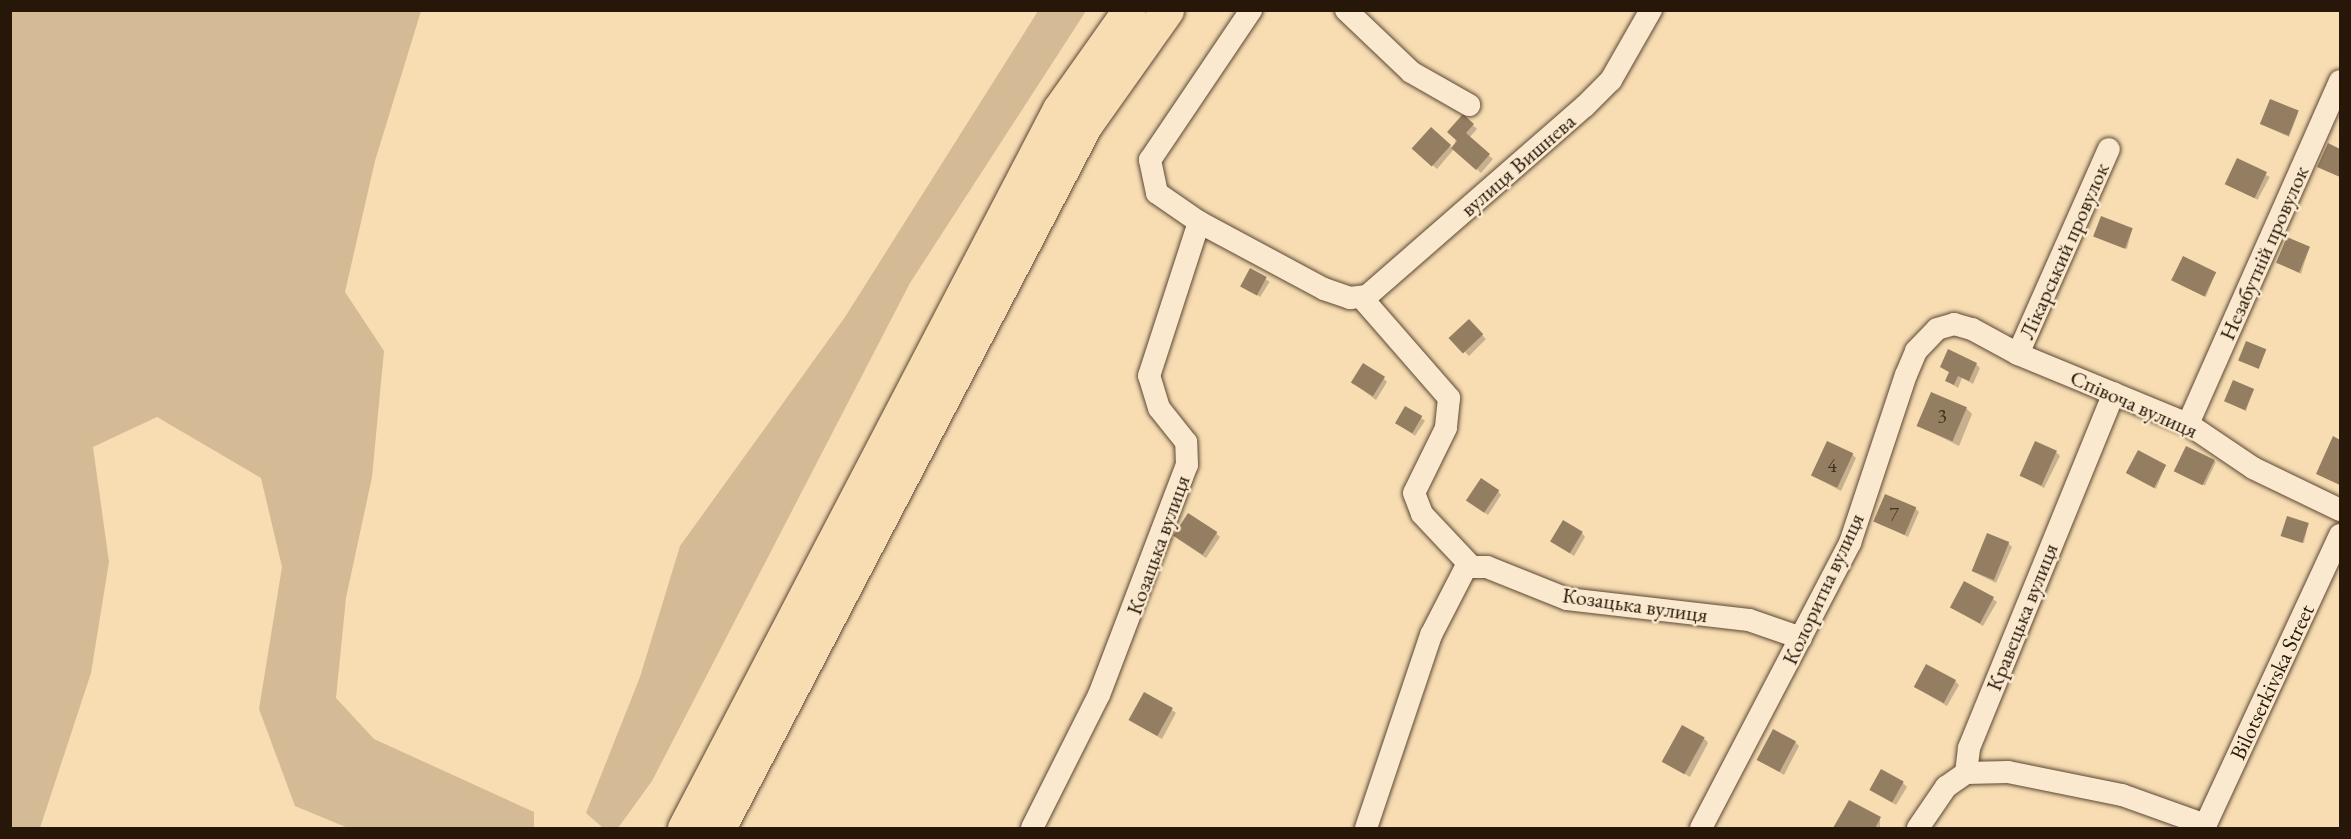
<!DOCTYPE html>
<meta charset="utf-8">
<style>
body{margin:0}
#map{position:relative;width:2351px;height:839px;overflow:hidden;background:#f8ddb3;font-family:"EB Garamond",serif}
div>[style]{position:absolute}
.green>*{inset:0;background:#d4bb96}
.shadow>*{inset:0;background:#0003;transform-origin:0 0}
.building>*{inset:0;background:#947e61;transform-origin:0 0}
.roads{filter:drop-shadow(0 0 2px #5b4834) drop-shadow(0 0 2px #5b4834)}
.minor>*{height:22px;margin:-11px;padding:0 11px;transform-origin:11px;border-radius:11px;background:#fae9ce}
.highway>*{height:33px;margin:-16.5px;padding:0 16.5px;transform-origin:16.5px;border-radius:16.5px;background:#f8ddb3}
span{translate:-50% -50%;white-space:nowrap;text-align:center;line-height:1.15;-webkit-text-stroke:5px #fae9ce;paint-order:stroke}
.number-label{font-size:20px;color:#42311f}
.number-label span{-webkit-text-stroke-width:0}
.street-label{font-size:22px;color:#271709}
.frame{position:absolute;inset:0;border:12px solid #271709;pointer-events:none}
</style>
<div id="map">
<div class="green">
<div style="clip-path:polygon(10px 11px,421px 11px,375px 161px,345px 292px,384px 351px,372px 477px,346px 598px,336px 698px,374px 739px,534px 812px,534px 828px,348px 828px,295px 806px,259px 709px,282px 567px,261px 478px,157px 417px,93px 447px,109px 562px,91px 673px,40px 828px,11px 828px)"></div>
<div style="clip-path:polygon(1038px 11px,1086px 11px,910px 283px,652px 781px,618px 828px,603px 828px,586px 813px,640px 677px,680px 546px,845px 317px)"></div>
</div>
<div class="shadow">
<div style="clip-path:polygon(2298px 113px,2289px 137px,2263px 125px)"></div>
<div style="clip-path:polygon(1463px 116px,1477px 129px,1469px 138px,1493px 159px,1481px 173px,1454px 149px,1437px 169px,1418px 153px,1432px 129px,1453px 149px)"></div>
<div style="left:2238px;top:160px;width:36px;height:26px;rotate:28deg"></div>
<div style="clip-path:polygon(2132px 229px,2127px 249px,2096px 237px)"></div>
<div style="clip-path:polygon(2309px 248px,2301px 274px,2278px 263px)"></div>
<div style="left:1251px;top:270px;width:22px;height:18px;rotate:32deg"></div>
<div style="clip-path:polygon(2215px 273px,2206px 297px,2175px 282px)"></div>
<div style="left:1469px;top:322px;width:24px;height:24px;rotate:45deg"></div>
<div style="clip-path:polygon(2265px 351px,2259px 369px,2241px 361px)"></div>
<div style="clip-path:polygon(1976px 364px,1980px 368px,1973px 384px,1962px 378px,1958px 388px,1947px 381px,1950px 373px,1942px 367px)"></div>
<div style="clip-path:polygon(1384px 379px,1387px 382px,1376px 400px,1352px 382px)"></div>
<div style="clip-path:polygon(2253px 390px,2246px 411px,2226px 401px)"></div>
<div style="left:1406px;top:408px;width:23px;height:18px;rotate:34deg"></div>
<div style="clip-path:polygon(1966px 408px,1972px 414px,1959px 446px,1919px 426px)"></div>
<div style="clip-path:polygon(2334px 438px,2340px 441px,2340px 485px,2318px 474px)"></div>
<div style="left:2186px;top:448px;width:33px;height:26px;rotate:25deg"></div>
<div style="clip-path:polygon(2056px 452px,2060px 456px,2044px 488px,2020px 475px)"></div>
<div style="clip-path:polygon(1852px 454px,1856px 458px,1841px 491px,1813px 476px)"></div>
<div style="clip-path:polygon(2165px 466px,2156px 489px,2129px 474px)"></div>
<div style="clip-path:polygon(1498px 491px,1501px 495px,1488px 515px,1472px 504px)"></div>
<div style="clip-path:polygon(1915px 508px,1919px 512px,1908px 537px,1875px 520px)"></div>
<div style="clip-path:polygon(2308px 524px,2304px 543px,2282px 536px)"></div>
<div style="clip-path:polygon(1216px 533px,1220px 537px,1206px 558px,1178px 539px)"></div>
<div style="clip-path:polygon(1582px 533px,1585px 537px,1574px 556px,1552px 541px)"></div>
<div style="clip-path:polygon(2008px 543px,2012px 547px,1996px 583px,1972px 571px)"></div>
<div style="clip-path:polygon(1993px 599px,1997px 602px,1983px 626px,1952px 607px)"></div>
<div style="clip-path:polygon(1955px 681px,1959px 685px,1947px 706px,1915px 687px)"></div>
<div style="clip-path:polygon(1172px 710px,1176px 713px,1162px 739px,1134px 723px)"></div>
<div style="clip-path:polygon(1705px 739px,1708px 743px,1690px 777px,1664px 762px)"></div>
<div style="clip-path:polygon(1795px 742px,1799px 746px,1784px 775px,1758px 759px)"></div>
<div style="clip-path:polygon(1903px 783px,1907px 787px,1896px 805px,1871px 789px)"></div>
<div style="clip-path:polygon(1849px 802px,1880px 819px,1880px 828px,1835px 828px)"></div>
</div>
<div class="building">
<div style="left:2270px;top:99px;width:31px;height:27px;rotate:22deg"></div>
<div style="clip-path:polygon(1463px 114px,1474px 124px,1466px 133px,1490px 154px,1476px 170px,1451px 148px,1457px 141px,1447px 132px)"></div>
<div style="left:1431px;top:127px;width:27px;height:29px;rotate:42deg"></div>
<div style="clip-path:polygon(2328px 143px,2340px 149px,2340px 177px,2317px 167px)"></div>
<div style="left:2237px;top:158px;width:33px;height:29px;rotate:25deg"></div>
<div style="left:2101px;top:216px;width:34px;height:22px;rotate:21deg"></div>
<div style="left:2287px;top:237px;width:25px;height:28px;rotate:23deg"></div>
<div style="left:2183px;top:256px;width:37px;height:27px;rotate:26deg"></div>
<div style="left:1250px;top:268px;width:19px;height:21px;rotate:28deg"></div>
<div style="left:1469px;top:319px;width:21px;height:28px;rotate:47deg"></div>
<div style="left:2246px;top:341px;width:22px;height:21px;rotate:22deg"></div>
<div style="clip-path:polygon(1948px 349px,1977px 363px,1969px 381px,1958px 376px,1954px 385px,1945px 381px,1949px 372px,1940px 367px)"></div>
<div style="left:1363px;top:363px;width:26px;height:23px;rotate:32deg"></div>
<div style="left:2233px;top:380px;width:23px;height:23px;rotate:23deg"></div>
<div style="left:1931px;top:392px;width:39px;height:37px;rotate:23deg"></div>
<div style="left:1405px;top:406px;width:20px;height:20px;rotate:30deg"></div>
<div style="clip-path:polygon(2333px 436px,2340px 440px,2340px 485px,2316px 474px)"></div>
<div style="left:1827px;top:441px;width:29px;height:38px;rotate:25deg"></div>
<div style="left:2035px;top:441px;width:24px;height:38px;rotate:24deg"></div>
<div style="left:2186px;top:446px;width:32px;height:28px;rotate:26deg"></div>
<div style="left:2138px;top:450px;width:32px;height:26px;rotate:28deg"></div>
<div style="left:1481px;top:478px;width:22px;height:27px;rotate:34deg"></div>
<div style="left:1885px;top:494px;width:34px;height:30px;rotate:23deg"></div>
<div style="left:1188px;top:513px;width:35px;height:27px;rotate:33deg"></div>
<div style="left:2287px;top:516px;width:23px;height:21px;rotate:18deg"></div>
<div style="left:1563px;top:520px;width:23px;height:25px;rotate:31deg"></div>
<div style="left:1987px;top:533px;width:24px;height:41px;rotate:22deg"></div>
<div style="left:1964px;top:581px;width:34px;height:30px;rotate:28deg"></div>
<div style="left:1926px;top:664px;width:34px;height:26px;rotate:28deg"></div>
<div style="left:1144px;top:692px;width:33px;height:32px;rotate:29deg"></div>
<div style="left:1682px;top:725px;width:26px;height:42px;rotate:29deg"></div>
<div style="left:1773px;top:729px;width:26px;height:35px;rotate:28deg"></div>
<div style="left:1881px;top:769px;width:26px;height:24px;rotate:29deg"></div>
<div style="clip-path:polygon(1849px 800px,1881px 817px,1875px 828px,1833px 828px)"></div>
</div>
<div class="roads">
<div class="minor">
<div style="left:1346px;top:10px;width:90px;rotate:43.6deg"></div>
<div style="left:1411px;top:72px;width:67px;rotate:29.6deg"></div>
<div style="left:1199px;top:222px;width:142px;rotate:28.2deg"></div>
<div style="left:1324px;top:289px;width:28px;rotate:19deg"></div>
<div style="left:1350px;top:298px;width:17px;rotate:-7deg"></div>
<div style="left:1367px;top:296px;width:289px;rotate:-41.1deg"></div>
<div style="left:1585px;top:106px;width:37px;rotate:-45deg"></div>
<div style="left:1611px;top:80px;width:81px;rotate:-60.3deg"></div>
<div style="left:1361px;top:297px;width:134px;rotate:48.9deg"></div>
<div style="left:1449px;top:398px;width:30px;rotate:96deg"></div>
<div style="left:1446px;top:428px;width:72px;rotate:116.2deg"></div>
<div style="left:1414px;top:493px;width:22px;rotate:69deg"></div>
<div style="left:1422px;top:514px;width:71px;rotate:46.7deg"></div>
<div style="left:2018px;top:354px;width:224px;rotate:-66.1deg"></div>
<div style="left:2188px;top:424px;width:375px;rotate:-66.1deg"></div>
<div style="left:1966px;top:773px;width:42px;rotate:-1.4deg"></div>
<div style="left:2008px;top:772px;width:116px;rotate:11.4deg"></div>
<div style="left:2122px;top:795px;width:89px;rotate:19.7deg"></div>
<div style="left:1032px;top:828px;width:149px;rotate:-63.3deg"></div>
<div style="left:1099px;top:695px;width:246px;rotate:-69.1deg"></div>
<div style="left:1187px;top:465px;width:23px;rotate:-92deg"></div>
<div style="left:1186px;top:442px;width:43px;rotate:-128.5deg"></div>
<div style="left:1159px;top:408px;width:34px;rotate:-107deg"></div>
<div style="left:1149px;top:376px;width:162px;rotate:-72deg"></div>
<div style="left:1199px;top:222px;width:51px;rotate:-145.4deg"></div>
<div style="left:1157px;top:193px;width:34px;rotate:-102deg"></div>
<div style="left:1150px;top:160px;width:181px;rotate:-56deg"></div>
<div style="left:1366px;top:828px;width:204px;rotate:-71.4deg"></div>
<div style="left:1431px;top:635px;width:76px;rotate:-62.8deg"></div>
<div style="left:1466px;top:567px;width:21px"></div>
<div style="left:1487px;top:567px;width:86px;rotate:21.8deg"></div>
<div style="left:1567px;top:599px;width:183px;rotate:6.6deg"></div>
<div style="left:1749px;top:620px;width:55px;rotate:19.1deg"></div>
<div style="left:1701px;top:828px;width:322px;rotate:-62.4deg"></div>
<div style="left:1850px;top:543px;width:177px;rotate:-71.6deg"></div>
<div style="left:1906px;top:375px;width:26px;rotate:-67deg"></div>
<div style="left:1916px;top:351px;width:30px;rotate:-46deg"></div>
<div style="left:1937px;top:329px;width:18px;rotate:-16deg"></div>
<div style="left:1954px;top:324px;width:19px;rotate:16deg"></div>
<div style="left:1972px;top:329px;width:52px;rotate:28.5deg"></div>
<div style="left:2018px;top:354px;width:184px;rotate:22.4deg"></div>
<div style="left:2188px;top:424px;width:78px;rotate:34.1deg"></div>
<div style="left:2253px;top:468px;width:97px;rotate:25.8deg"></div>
<div style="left:1918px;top:828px;width:50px;rotate:-55.7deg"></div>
<div style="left:1946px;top:787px;width:24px;rotate:-35deg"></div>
<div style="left:1966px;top:773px;width:25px;rotate:-83deg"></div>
<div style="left:1969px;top:748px;width:383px;rotate:-67.8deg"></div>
<div style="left:2204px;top:828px;width:323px;rotate:-65.1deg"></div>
</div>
<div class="highway">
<div style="left:684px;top:828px;width:811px;rotate:-62.46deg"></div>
<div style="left:1059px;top:109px;width:121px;rotate:-54.7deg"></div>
<div style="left:719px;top:828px;width:792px;rotate:-62.46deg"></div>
<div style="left:1085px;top:126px;width:142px;rotate:-54.7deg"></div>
</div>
</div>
<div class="number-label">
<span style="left:1942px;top:416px">3</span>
<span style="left:1832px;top:465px">4</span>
<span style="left:1894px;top:514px">7</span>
</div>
<div class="street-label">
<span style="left:1518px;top:165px;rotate:-41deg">вулиця Вишнева</span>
<span style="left:2064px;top:251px;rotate:-66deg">Лікарський провулок</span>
<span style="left:2264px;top:253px;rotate:-66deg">Незабутній провулок</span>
<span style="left:2134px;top:404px;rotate:24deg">Співоча вулиця</span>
<span style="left:1158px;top:545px;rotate:-70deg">Козацька вулиця</span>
<span style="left:1823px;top:589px;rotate:-65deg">Колоритна вулиця</span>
<span style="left:1635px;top:605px;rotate:8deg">Козацька вулиця</span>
<span style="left:2022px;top:617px;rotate:-68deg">Кравецька вулиця</span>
<span style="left:2272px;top:682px;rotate:-65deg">Bilotserkivska Street</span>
</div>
<div class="frame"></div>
</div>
